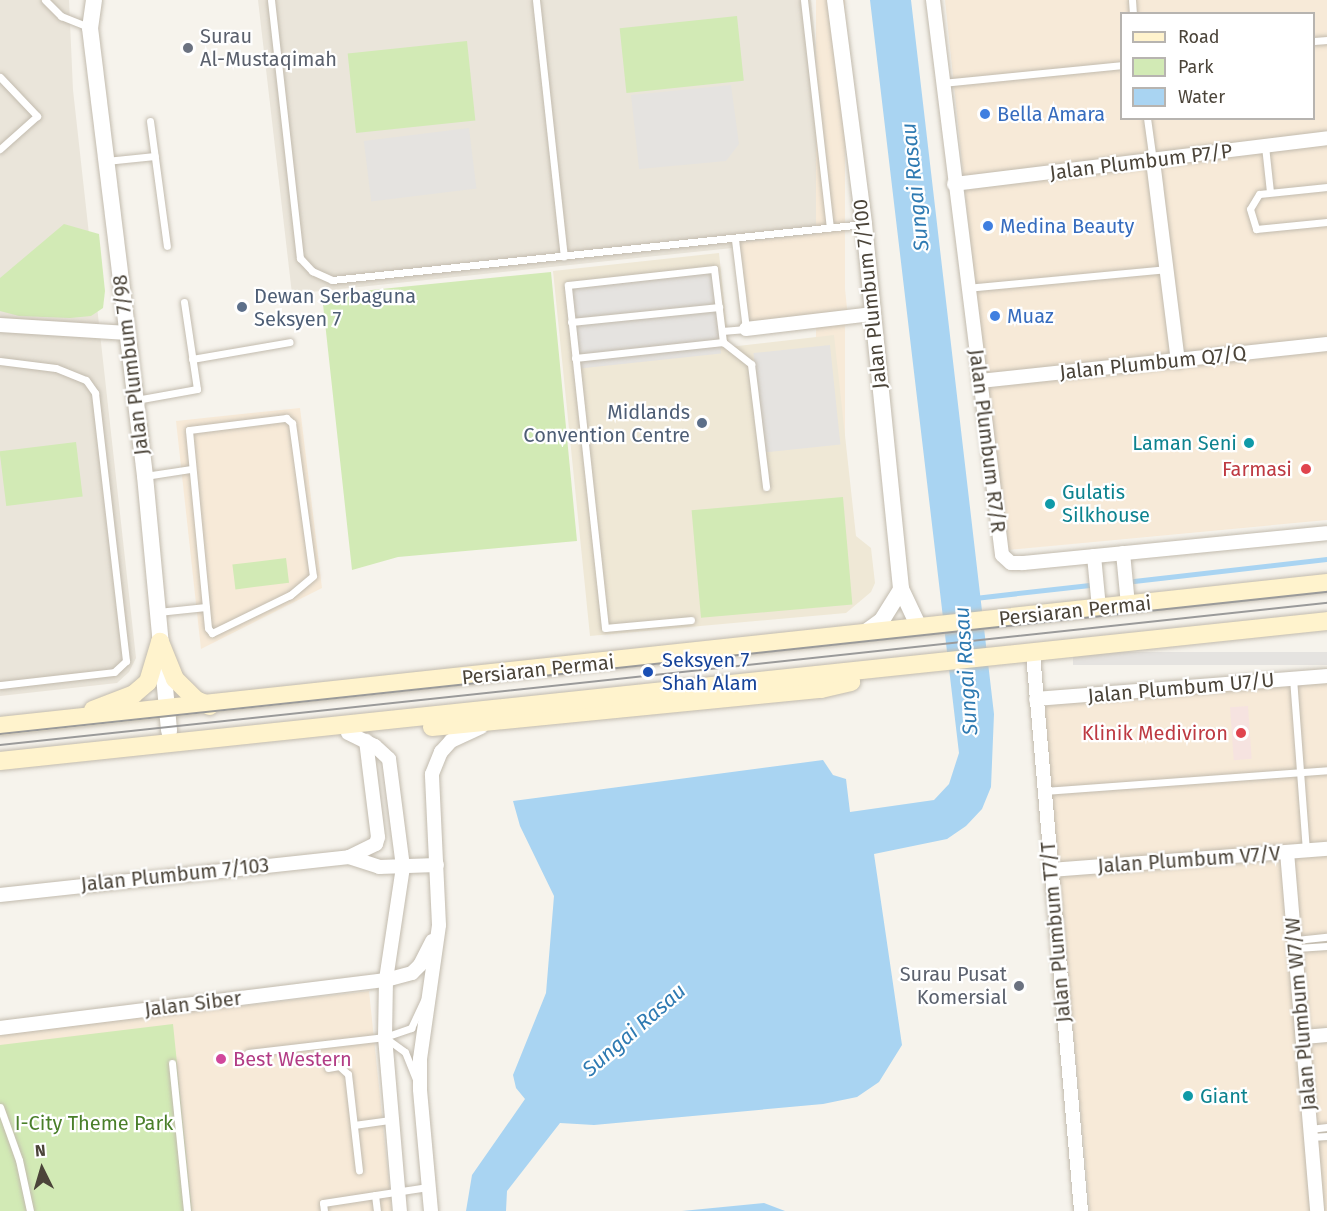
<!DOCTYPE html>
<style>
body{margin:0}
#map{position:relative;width:1327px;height:1211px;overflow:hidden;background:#f6f3ec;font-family:"Fira Sans",sans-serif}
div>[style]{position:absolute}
.residential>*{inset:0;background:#eae5da}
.commercial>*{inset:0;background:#f7ead8;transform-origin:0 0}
.education>*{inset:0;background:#efe8d6}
.medical>*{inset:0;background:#f6e3e0;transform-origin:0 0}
.green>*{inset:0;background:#d2eab5;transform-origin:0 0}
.parking>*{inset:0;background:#e5e3e0;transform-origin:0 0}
.water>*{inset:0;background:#a9d4f2}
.stream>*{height:4.5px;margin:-2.25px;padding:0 2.25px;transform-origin:2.25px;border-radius:2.25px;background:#a9d4f2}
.roads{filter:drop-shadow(0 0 2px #c2bbae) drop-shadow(0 0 2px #c2bbae)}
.service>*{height:7px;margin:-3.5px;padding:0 3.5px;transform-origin:3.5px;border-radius:3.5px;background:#fff}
.minor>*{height:14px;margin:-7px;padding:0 7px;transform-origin:7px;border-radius:7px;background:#fff}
.tertiary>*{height:16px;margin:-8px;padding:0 8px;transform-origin:8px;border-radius:8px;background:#fff}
.secondary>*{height:18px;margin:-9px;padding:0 9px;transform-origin:9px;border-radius:9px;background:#fff3cd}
.tram>*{height:1.5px;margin:-0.75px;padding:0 0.75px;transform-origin:0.75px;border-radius:0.75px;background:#9a9a9a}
.dots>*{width:16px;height:16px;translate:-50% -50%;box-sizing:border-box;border:3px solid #fff;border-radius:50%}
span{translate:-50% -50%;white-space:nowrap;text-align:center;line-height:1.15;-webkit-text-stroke:4.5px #fff;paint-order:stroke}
.worship-label{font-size:20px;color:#5b616d}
.left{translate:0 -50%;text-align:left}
.right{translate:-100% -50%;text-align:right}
.shop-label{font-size:20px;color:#366cbe}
.street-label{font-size:20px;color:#4b4439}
.service-label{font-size:20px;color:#4e5e75}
.culture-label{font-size:20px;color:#0d838f}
.health-label{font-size:20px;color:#be3a42}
.transit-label{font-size:20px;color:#164399}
.hotel-label{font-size:20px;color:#b23c85}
.park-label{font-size:20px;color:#4a7f2a}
.water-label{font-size:21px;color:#2e7ab2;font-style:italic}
.legend{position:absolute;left:1120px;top:12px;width:195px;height:108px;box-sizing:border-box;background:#fff;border:2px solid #b7b4b0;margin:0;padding:8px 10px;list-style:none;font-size:18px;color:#4b4439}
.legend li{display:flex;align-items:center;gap:12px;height:30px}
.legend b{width:30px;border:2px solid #b7b4b0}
.north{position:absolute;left:12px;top:1139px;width:60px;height:60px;-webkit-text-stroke:4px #fff;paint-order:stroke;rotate:355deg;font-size:16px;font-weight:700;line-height:24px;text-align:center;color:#4b4439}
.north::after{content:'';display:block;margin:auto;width:21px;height:27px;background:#4b4439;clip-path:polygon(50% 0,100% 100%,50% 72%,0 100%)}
</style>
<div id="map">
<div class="residential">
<div style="clip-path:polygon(0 0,69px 0,73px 90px,136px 658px,129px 672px,117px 683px,0 696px)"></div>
<div style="clip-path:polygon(258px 0,811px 0,837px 237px,292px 294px)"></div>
</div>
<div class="commercial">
<div style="left:816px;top:0;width:29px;height:593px"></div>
<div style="clip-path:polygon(evenodd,945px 0,1327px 0,1327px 520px,1007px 550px,983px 363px,945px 0,1122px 14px,1314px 14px,1314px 118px,1122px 118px,1122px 14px)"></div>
<div style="left:839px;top:232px;width:80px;height:100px;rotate:84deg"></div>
<div style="clip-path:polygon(300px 408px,322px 588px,201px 649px,176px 421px)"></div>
<div style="clip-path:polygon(1327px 682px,1327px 1211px,1090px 1211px,1043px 705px)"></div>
<div style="clip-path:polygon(369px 991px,392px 1211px,0 1211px,0 1034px)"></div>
</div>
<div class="education">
<div style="clip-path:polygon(719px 253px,729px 347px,834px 335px,856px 536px,871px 548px,875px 583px,871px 592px,846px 613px,590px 636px,553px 271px)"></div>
</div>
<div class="medical">
<div style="left:1248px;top:706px;width:53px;height:18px;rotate:86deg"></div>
</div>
<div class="green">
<div style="left:737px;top:16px;width:65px;height:118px;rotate:84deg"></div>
<div style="left:467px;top:41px;width:80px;height:120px;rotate:84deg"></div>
<div style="clip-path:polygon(64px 224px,99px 234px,105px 291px,103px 308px,91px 316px,70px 318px,19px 316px,0 311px,0 278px)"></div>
<div style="clip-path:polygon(551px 272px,577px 541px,398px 557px,352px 570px,322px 295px)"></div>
<div style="left:76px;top:442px;width:55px;height:77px;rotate:83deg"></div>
<div style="left:843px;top:497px;width:108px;height:152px;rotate:85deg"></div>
<div style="left:286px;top:558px;width:25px;height:54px;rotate:83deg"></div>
<div style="clip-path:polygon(173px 1024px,192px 1211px,0 1211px,0 1045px)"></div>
</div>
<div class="parking">
<div style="clip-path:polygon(731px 85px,739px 144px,726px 161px,639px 169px,631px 95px)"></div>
<div style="left:469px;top:128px;width:61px;height:106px;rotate:83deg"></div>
<div style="left:712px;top:267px;width:87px;height:147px;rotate:84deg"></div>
<div style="left:830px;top:345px;width:100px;height:77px;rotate:84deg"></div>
<div style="left:1327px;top:652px;width:13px;height:254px;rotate:90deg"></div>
</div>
<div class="water">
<div style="clip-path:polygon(870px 0,911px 0,994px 714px,991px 787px,982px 809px,966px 826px,947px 839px,874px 854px,902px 1045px,879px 1082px,857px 1097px,823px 1104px,594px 1125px,560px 1123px,507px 1191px,506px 1211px,466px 1211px,472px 1175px,525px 1099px,516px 1088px,513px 1075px,546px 993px,554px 896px,520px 826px,513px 801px,823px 760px,833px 775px,846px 779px,850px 812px,934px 800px,949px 784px,959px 753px)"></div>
<div style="clip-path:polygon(764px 1203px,785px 1211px,682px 1211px)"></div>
</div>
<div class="stream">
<div style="left:1134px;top:581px;width:194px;rotate:-6.5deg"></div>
<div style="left:975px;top:598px;width:115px;rotate:-6.5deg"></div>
</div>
<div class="roads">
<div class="service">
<div style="left:45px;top:0;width:23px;rotate:45deg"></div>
<div style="left:61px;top:16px;width:31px;rotate:22deg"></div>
<div style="left:271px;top:0;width:260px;rotate:83.6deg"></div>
<div style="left:300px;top:258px;width:18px;rotate:47deg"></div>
<div style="left:312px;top:271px;width:22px;rotate:24deg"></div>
<div style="left:332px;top:280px;width:535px;rotate:-6.01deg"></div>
<div style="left:536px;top:0;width:258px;rotate:83.8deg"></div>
<div style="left:804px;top:0;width:229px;rotate:83.5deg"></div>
<div style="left:1132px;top:0;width:14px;rotate:86deg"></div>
<div style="left:1314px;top:41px;width:13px;rotate:-4deg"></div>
<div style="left:0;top:77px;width:54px;rotate:46.5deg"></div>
<div style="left:37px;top:116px;width:50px;rotate:138.3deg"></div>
<div style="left:943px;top:83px;width:180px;rotate:-5.7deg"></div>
<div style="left:1147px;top:118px;width:43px;rotate:82.1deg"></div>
<div style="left:150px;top:121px;width:126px;rotate:82.3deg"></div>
<div style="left:1265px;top:146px;width:46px;rotate:83.8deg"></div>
<div style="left:106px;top:161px;width:49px;rotate:-5.8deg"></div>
<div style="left:1327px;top:187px;width:68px;rotate:174.1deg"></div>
<div style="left:1259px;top:194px;width:17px;rotate:121deg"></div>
<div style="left:1250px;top:209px;width:21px;rotate:73deg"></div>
<div style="left:1256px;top:229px;width:71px;rotate:-5.6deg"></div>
<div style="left:967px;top:288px;width:201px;rotate:-5.4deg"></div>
<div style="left:571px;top:322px;width:149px;rotate:-5.8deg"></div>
<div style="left:722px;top:331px;width:24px;rotate:-5deg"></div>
<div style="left:746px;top:329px;width:91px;rotate:-97deg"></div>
<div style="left:575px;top:358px;width:149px;rotate:-6.2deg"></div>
<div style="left:192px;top:359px;width:99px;rotate:-9.8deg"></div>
<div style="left:0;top:361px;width:56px;rotate:7.1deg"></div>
<div style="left:56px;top:368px;width:32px;rotate:22deg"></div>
<div style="left:86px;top:380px;width:16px;rotate:55deg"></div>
<div style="left:95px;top:393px;width:270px;rotate:83.4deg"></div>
<div style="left:126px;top:661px;width:16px;rotate:137deg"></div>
<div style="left:114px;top:672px;width:115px;rotate:173.5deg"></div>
<div style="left:136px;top:400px;width:62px;rotate:-10.2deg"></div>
<div style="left:197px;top:389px;width:88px;rotate:-98.5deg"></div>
<div style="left:286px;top:418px;width:8px;rotate:40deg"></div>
<div style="left:292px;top:423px;width:154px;rotate:82.2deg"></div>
<div style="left:313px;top:576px;width:30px;rotate:140deg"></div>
<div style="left:290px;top:595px;width:87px;rotate:154deg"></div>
<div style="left:212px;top:633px;width:6px;rotate:-129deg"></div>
<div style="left:208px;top:628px;width:199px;rotate:-95.5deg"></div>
<div style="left:189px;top:430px;width:98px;rotate:-7.1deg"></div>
<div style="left:145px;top:476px;width:47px;rotate:-8.7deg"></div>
<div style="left:158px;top:612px;width:48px;rotate:-5.9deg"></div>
<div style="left:691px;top:620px;width:86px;rotate:174.7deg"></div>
<div style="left:605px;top:628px;width:345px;rotate:-96.2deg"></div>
<div style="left:568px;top:285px;width:147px;rotate:-6.3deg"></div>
<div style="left:714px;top:269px;width:74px;rotate:83deg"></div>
<div style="left:723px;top:342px;width:36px;rotate:38deg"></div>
<div style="left:751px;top:364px;width:124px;rotate:83deg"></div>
<div style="left:1293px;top:678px;width:173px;rotate:85.7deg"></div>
<div style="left:1044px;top:791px;width:284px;rotate:-4.2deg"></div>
<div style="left:1296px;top:940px;width:31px;rotate:-6deg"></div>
<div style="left:1297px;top:948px;width:30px;rotate:-4deg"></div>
<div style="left:387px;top:1039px;width:22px;rotate:36deg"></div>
<div style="left:405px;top:1052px;width:29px;rotate:68deg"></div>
<div style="left:248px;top:1053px;width:138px;rotate:-6.7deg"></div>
<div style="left:385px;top:1037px;width:28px;rotate:-19deg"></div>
<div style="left:411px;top:1028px;width:31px;rotate:-65deg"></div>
<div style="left:172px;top:1063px;width:149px;rotate:84.2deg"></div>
<div style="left:328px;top:1068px;width:11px;rotate:-10deg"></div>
<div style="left:339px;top:1066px;width:12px;rotate:42deg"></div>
<div style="left:348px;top:1074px;width:97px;rotate:83.5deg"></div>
<div style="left:0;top:1107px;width:56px;rotate:70.3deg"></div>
<div style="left:19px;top:1160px;width:52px;rotate:77.8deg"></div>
<div style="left:354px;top:1125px;width:35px;rotate:-8deg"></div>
<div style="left:1310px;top:1129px;width:17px;rotate:-7deg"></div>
<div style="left:1311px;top:1137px;width:16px;rotate:-4deg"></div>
<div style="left:375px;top:1195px;width:16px;rotate:83deg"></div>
<div style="left:324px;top:1211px;width:8px;rotate:-97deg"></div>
<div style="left:323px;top:1203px;width:106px;rotate:-8.7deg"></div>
</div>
<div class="minor">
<div style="left:933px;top:0;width:559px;rotate:82.91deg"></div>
<div style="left:1002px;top:555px;width:12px;rotate:42deg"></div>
<div style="left:1011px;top:563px;width:12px"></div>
<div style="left:1023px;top:563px;width:305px;rotate:-5.6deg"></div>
<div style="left:1153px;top:161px;width:202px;rotate:82.9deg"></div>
<div style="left:954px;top:184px;width:376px;rotate:-7deg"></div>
<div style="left:0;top:325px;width:128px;rotate:3.6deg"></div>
<div style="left:746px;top:329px;width:126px;rotate:-6.8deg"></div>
<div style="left:980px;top:381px;width:349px;rotate:-6.1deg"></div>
<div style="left:1123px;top:553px;width:52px;rotate:84.5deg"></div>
<div style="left:1094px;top:556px;width:52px;rotate:84.5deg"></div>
<div style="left:1033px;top:654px;width:559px;rotate:85.07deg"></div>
<div style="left:1036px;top:699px;width:292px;rotate:-4.5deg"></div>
<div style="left:348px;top:733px;width:30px;rotate:26deg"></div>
<div style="left:375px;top:746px;width:19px;rotate:43deg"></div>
<div style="left:389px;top:759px;width:109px;rotate:82.6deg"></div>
<div style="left:403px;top:867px;width:114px;rotate:98.6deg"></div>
<div style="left:386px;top:980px;width:57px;rotate:91deg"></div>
<div style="left:385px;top:1037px;width:175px;rotate:85.1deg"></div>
<div style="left:1287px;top:852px;width:360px;rotate:85.2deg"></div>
<div style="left:349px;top:857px;width:32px;rotate:18deg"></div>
<div style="left:379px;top:867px;width:58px;rotate:-2deg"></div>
<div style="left:1051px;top:870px;width:277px;rotate:-4.4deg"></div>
<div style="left:0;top:895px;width:351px;rotate:-6.2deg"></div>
<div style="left:349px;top:857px;width:30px;rotate:-26deg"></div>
<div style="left:376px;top:844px;width:7px;rotate:-74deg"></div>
<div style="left:378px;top:837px;width:97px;rotate:-97.1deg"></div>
<div style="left:0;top:1028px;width:389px;rotate:-7.1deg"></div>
<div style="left:386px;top:980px;width:27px;rotate:-15deg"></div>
<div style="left:412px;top:973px;width:11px;rotate:-45deg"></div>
<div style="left:420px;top:965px;width:27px;rotate:-63deg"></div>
<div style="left:1304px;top:1037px;width:23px;rotate:-5deg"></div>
<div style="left:431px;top:1211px;width:122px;rotate:-95.2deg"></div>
<div style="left:420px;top:1089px;width:30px;rotate:-90deg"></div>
<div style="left:420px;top:1059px;width:135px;rotate:-81.9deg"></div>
<div style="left:439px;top:925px;width:151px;rotate:-92.7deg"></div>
<div style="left:432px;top:774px;width:24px;rotate:-68deg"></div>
<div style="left:441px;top:752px;width:15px;rotate:-48deg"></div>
<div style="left:451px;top:741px;width:33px;rotate:-25deg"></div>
</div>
<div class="tertiary">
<div style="left:94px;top:0;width:28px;rotate:98deg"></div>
<div style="left:90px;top:28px;width:451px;rotate:83deg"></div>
<div style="left:145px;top:476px;width:256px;rotate:84.6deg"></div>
<div style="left:835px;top:0;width:226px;rotate:82.6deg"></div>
<div style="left:864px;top:224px;width:367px;rotate:84.2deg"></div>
<div style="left:901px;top:589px;width:42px;rotate:64.7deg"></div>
<div style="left:863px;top:634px;width:24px;rotate:-36deg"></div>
<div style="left:882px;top:620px;width:36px;rotate:-58deg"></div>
</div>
<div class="secondary">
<div style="left:160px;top:642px;width:40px;rotate:68deg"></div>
<div style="left:175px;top:679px;width:30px;rotate:45deg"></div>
<div style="left:196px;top:700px;width:15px;rotate:23deg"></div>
<div style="left:93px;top:710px;width:44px;rotate:-21.3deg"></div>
<div style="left:134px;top:694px;width:18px;rotate:-41deg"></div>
<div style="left:148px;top:682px;width:42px;rotate:-73.3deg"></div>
<div style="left:0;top:726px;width:1335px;rotate:-6.15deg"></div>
<div style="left:432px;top:727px;width:391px;rotate:-5.6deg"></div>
<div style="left:821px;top:689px;width:31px;rotate:-13deg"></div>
<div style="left:0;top:761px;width:1334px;rotate:-6.02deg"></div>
</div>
</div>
<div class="tram">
<div style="left:0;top:734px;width:1335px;rotate:-6.11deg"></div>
<div style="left:0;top:745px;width:1335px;rotate:-6.11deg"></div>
</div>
<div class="dots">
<div style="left:188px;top:48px;background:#6b7280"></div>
<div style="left:985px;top:114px;background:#3f7fe0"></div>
<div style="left:988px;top:226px;background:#3f7fe0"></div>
<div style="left:242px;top:307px;background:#5c6f8a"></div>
<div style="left:995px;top:316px;background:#3f7fe0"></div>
<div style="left:702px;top:423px;background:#5c6f8a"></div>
<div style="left:1249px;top:443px;background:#0f9aa8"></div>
<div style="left:1306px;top:469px;background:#e0444e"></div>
<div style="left:1050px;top:504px;background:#0f9aa8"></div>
<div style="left:648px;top:672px;background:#1a4fb4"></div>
<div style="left:1241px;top:733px;background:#e0444e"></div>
<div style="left:1019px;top:986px;background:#6b7280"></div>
<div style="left:221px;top:1059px;background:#d1479c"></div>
<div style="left:1188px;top:1096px;background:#0f9aa8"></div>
</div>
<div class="worship-label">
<span class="left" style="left:200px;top:48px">Surau<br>Al-Mustaqimah</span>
<span class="right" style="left:1007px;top:986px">Surau Pusat<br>Komersial</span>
</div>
<div class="shop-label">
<span class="left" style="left:997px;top:114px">Bella Amara</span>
<span class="left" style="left:1000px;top:226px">Medina Beauty</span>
<span class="left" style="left:1007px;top:316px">Muaz</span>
</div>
<div class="street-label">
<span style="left:1141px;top:162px;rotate:-7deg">Jalan Plumbum P7/P</span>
<span style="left:870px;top:294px;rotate:-96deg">Jalan Plumbum 7/100</span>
<span style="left:1153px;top:363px;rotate:-6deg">Jalan Plumbum Q7/Q</span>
<span style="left:131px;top:365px;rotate:-97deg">Jalan Plumbum 7/98</span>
<span style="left:987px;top:441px;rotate:83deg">Jalan Plumbum R7/R</span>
<span style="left:1075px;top:611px;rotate:-6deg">Persiaran Permai</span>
<span style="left:538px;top:670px;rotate:-6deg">Persiaran Permai</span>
<span style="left:1181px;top:688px;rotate:-5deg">Jalan Plumbum U7/U</span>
<span style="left:1189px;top:860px;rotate:-4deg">Jalan Plumbum V7/V</span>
<span style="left:175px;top:875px;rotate:-6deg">Jalan Plumbum 7/103</span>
<span style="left:1056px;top:932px;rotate:-95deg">Jalan Plumbum T7/T</span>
<span style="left:193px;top:1004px;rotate:-7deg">Jalan Siber</span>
<span style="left:1301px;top:1014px;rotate:-95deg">Jalan Plumbum W7/W</span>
</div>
<div class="service-label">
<span class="left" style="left:254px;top:308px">Dewan Serbaguna<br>Seksyen 7</span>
<span class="right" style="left:690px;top:424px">Midlands<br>Convention Centre</span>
</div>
<div class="culture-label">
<span class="right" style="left:1237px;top:443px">Laman Seni</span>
<span class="left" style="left:1062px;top:504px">Gulatis<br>Silkhouse</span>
<span class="left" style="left:1200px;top:1096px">Giant</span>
</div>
<div class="health-label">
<span class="right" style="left:1292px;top:469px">Farmasi</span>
<span class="right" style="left:1228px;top:733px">Klinik Mediviron</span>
</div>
<div class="transit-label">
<span class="left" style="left:662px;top:672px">Seksyen 7<br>Shah Alam</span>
</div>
<div class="hotel-label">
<span class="left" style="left:233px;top:1059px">Best Western</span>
</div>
<div class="park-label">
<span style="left:94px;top:1123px">I-City Theme Park</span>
</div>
<div class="water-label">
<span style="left:915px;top:187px;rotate:-96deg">Sungai Rasau</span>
<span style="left:966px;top:671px;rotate:-94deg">Sungai Rasau</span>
<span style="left:634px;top:1030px;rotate:-41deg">Sungai Rasau</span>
</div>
<ul class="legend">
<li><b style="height:8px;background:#fff3cd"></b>Road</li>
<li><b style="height:16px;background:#d2eab5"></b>Park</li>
<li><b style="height:16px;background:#a9d4f2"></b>Water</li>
</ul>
<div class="north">N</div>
</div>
